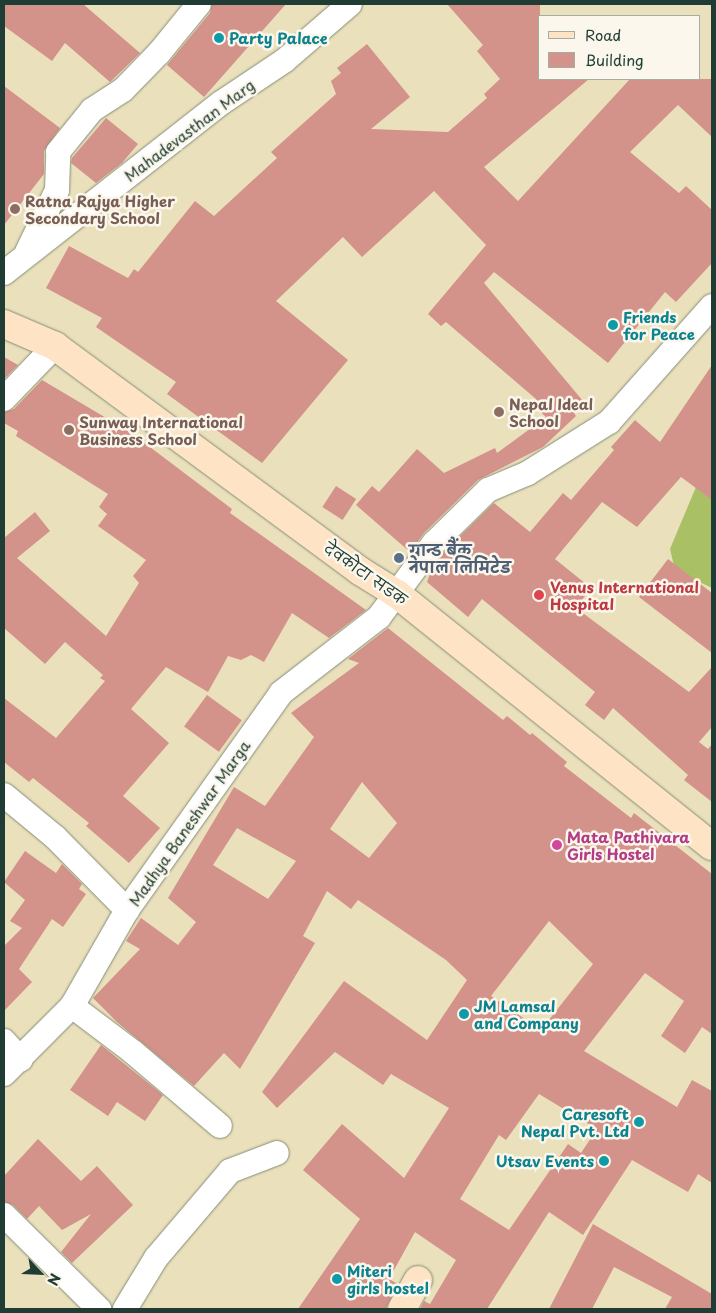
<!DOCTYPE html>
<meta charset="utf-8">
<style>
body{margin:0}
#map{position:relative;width:716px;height:1313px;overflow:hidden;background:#eae0bc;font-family:"Playpen Sans","Playpen Sans Deva",sans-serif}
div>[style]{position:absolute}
.green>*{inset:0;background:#a9c065}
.building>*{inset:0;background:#d3928a;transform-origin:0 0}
.roads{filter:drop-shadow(0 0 1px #848e78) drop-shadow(0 0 1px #848e78)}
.street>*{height:24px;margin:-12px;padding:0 12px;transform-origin:12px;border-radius:12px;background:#fff}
.secondary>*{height:28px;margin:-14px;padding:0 14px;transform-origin:14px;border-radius:14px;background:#fee4c5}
.dots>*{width:14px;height:14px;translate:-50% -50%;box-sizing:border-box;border:2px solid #fbf7ec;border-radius:50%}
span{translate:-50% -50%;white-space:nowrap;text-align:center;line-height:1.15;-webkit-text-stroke:5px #fbf7ec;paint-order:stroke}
.culture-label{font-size:15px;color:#0d838f;font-weight:700}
.left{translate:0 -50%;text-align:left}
.right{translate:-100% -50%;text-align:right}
.street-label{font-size:15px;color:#1f3d34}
.education-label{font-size:15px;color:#785e54;font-weight:700}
.service-label{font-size:15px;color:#4e5e75;font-weight:700}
.health-label{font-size:15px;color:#be3a42;font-weight:700}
.hotel-label{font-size:15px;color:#b23c85;font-weight:700}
.frame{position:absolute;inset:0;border:5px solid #1f3d34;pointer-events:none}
.legend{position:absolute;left:538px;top:15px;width:162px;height:65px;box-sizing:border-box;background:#fbf7ec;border:1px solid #a3ada2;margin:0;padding:6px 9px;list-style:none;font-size:15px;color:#1f3d34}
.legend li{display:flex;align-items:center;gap:10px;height:25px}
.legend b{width:25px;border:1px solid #a3ada2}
.north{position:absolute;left:15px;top:1248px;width:50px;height:50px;-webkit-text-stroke:4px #fbf7ec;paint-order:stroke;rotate:115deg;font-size:14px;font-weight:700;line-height:20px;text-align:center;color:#1f3d34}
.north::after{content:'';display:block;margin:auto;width:18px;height:22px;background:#1f3d34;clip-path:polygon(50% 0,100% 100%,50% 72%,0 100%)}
</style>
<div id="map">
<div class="green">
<div style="clip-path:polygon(712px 470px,712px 588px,675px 570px,670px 549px,696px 487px)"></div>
</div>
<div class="building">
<div style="clip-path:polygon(4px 4px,83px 4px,140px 53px,110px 82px,65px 43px,52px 61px,4px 26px)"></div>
<div style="clip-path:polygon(212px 4px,286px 4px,204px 97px,167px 65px,210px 13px)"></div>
<div style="clip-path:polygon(447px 4px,540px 4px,540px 79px,589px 79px,484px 167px,518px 201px,630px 79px,712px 79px,712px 137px,678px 105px,630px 152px,679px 193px,686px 186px,712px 210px,712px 263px,676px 302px,665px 292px,608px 363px,494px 272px,484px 283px,583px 401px,574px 413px,576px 416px,543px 447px,478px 480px,424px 533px,410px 552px,356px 505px,372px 486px,379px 492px,417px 449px,444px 473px,495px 448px,497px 453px,546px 417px,532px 404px,536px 399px,446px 322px,441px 326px,428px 314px,486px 245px,434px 191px,362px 257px,343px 237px,276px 301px,348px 360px,262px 463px,167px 394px,176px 382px,96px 327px,102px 318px,46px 288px,69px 246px,128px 278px,134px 269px,138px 272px,195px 201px,214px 216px,277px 158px,271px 152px,336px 94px,331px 81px,341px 73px,337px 68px,367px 44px,410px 97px,371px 129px,448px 132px,487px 98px,484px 94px,500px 79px,477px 51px,483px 45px)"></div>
<div style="clip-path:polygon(4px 86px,60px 128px,44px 151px,44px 174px,4px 225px)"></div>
<div style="clip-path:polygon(106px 118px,138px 144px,122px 163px,96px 183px,71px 163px,72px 158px)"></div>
<div style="clip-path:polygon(4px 357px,18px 365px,4px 379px)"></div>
<div style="clip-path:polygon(712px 365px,712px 500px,681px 477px,637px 527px,602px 502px,555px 559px,591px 588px,576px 608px,689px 692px,712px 667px,712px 727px,699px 742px,708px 749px,712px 744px,712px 802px,684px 780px,688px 775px,613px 708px,604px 720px,585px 705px,595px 692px,482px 599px,468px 617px,427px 582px,431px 571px,444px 552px,494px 503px,530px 532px,563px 493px,571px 500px,614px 450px,611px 447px,635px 420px,660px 442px)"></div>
<div style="clip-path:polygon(42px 380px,130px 432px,232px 509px,230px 513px,366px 610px,329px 638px,292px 613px,264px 662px,251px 655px,241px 660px,228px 656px,208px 692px,166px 667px,131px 709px,169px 743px,123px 796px,160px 828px,129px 863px,86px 826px,89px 823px,33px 778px,29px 782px,4px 762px,4px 698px,56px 738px,105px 681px,100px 678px,103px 675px,65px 642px,45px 664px,4px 628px,4px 538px,35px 512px,50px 531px,17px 558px,106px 636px,139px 583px,133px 576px,146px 560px,98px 526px,107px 514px,99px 507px,108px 494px,16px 436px,18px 431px,4px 423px,4px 412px,14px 409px)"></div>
<div style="left:336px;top:486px;width:24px;height:25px;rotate:33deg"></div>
<div style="clip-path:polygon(668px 559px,712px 593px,712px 653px,639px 597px)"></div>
<div style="clip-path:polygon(evenodd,388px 628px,503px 720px,507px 716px,530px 735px,532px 733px,567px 762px,564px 766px,631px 818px,634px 813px,712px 874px,712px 1034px,702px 1027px,685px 1053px,661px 1036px,684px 1001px,645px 973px,584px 1051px,677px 1107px,692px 1080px,712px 1091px,712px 1183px,698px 1174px,688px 1192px,632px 1160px,583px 1235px,549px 1212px,487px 1309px,420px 1309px,424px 1301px,430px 1304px,456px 1260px,415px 1232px,389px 1279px,398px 1284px,386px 1309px,298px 1309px,360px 1219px,303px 1170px,342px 1124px,404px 1178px,449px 1108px,391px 1074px,383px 1085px,335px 1052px,277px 1108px,262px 1092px,344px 981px,427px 1040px,467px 980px,446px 960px,358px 900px,351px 909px,327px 891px,303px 936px,315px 943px,240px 1069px,224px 1053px,194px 1086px,117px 1022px,93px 998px,140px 949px,126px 941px,141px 918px,178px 945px,196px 922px,168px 898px,234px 787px,265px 806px,314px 737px,291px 713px,359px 663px,348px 659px,388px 628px,362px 782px,397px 823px,369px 858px,330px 829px,362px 782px,388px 628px,237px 828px,296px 861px,268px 899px,213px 865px,237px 828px,388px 628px,549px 921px,593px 964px,541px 1030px,491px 996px,549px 921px,388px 628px,539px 1094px,597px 1129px,581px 1153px,568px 1144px,509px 1230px,460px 1199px,499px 1135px,506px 1140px,539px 1094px)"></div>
<div style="left:207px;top:695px;width:43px;height:39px;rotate:36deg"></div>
<div style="clip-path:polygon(25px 851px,56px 873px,62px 864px,82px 884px,79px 889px,86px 894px,63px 927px,52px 919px,19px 969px,32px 982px,4px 1011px,4px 946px,22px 928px,10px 921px,25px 900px,4px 882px)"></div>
<div style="clip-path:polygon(101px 1045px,163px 1095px,145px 1121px,117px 1102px,108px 1116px,70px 1090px)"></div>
<div style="clip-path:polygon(38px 1139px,81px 1181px,97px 1166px,133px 1205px,72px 1263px,61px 1252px,91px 1214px,62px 1230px,39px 1206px,27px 1219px,13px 1205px,4px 1202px,4px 1176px)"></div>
<div style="clip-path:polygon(593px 1224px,712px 1294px,712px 1309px,665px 1309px,672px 1297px,614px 1267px,592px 1309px,549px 1309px)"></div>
</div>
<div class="roads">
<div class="street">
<div style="left:27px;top:252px;width:69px;rotate:-64.2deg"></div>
<div style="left:57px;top:190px;width:38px;rotate:-88deg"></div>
<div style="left:58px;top:152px;width:54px;rotate:-51deg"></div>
<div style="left:92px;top:110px;width:37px;rotate:-33deg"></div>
<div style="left:123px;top:90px;width:52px;rotate:-45.8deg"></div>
<div style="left:159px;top:53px;width:63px;rotate:-50.8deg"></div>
<div style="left:4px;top:273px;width:276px;rotate:-38.1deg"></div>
<div style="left:221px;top:103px;width:76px;rotate:-33.7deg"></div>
<div style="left:284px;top:61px;width:87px;rotate:-40.8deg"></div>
<div style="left:4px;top:399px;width:74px;rotate:-46.1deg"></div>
<div style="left:4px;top:795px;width:66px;rotate:39.5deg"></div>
<div style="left:55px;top:837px;width:103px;rotate:45.4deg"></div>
<div style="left:72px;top:1006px;width:76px;rotate:37deg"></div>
<div style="left:133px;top:1052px;width:114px;rotate:40.4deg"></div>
<div style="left:4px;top:1041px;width:25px;rotate:48deg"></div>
<div style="left:4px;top:1074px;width:96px;rotate:-45deg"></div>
<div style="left:72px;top:1006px;width:111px;rotate:-60.2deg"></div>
<div style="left:127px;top:910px;width:266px;rotate:-54.6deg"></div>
<div style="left:281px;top:693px;width:124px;rotate:-37.8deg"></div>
<div style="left:379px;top:617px;width:92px;rotate:-53.4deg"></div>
<div style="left:434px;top:543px;width:76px;rotate:-44.5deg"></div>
<div style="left:488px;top:490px;width:43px;rotate:-23deg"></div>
<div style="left:528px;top:473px;width:96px;rotate:-32.2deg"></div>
<div style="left:609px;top:422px;width:155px;rotate:-48.4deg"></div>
<div style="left:4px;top:1215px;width:134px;rotate:44.7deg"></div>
<div style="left:125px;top:1309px;width:60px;rotate:-58.7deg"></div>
<div style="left:156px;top:1258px;width:114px;rotate:-49.6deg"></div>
<div style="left:230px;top:1171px;width:50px;rotate:-21deg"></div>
</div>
<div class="secondary">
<div style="left:4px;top:324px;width:56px;rotate:23.3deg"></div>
<div style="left:55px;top:346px;width:379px;rotate:36.4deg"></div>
<div style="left:360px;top:571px;width:44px;rotate:31.9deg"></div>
<div style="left:397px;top:594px;width:403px;rotate:38.7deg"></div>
<div style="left:402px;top:1309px;width:33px;rotate:-61deg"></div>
</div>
</div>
<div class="dots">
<div style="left:219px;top:38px;background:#0f9aa8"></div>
<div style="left:15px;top:209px;background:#8d6e63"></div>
<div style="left:613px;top:325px;background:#0f9aa8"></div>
<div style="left:499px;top:412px;background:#8d6e63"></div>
<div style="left:69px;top:430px;background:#8d6e63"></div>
<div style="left:399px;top:558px;background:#5c6f8a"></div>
<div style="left:539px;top:595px;background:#e0444e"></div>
<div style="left:557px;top:845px;background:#d1479c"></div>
<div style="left:464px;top:1014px;background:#0f9aa8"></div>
<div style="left:639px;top:1122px;background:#0f9aa8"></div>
<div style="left:604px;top:1161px;background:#0f9aa8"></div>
<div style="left:337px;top:1279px;background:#0f9aa8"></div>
</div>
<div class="culture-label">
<span class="left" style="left:229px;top:38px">Party Palace</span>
<span class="left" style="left:623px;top:325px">Friends<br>for Peace</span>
<span class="left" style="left:474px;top:1014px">JM Lamsal<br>and Company</span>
<span class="right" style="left:629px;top:1122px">Caresoft<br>Nepal Pvt. Ltd</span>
<span class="right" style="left:594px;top:1161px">Utsav Events</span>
<span class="left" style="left:347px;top:1279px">Miteri<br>girls hostel</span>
</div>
<div class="street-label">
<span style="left:189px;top:130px;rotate:-37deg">Mahadevasthan Marg</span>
<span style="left:366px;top:573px;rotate:35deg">देवकोटा सडक</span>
<span style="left:189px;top:823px;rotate:-55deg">Madhya Baneshwar Marga</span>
</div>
<div class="education-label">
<span class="left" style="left:25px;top:209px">Ratna Rajya Higher<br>Secondary School</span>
<span class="left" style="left:509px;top:412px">Nepal Ideal<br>School</span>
<span class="left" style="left:79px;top:430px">Sunway International<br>Business School</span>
</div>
<div class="service-label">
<span class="left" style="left:409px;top:558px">ग्रान्ड बैंक<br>नेपाल लिमिटेड</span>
</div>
<div class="health-label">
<span class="left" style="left:550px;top:595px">Venus International<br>Hospital</span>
</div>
<div class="hotel-label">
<span class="left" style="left:567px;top:845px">Mata Pathivara<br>Girls Hostel</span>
</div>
<div class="frame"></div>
<ul class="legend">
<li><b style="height:6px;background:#fee4c5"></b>Road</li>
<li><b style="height:14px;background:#d3928a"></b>Building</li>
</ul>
<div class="north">N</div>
</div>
